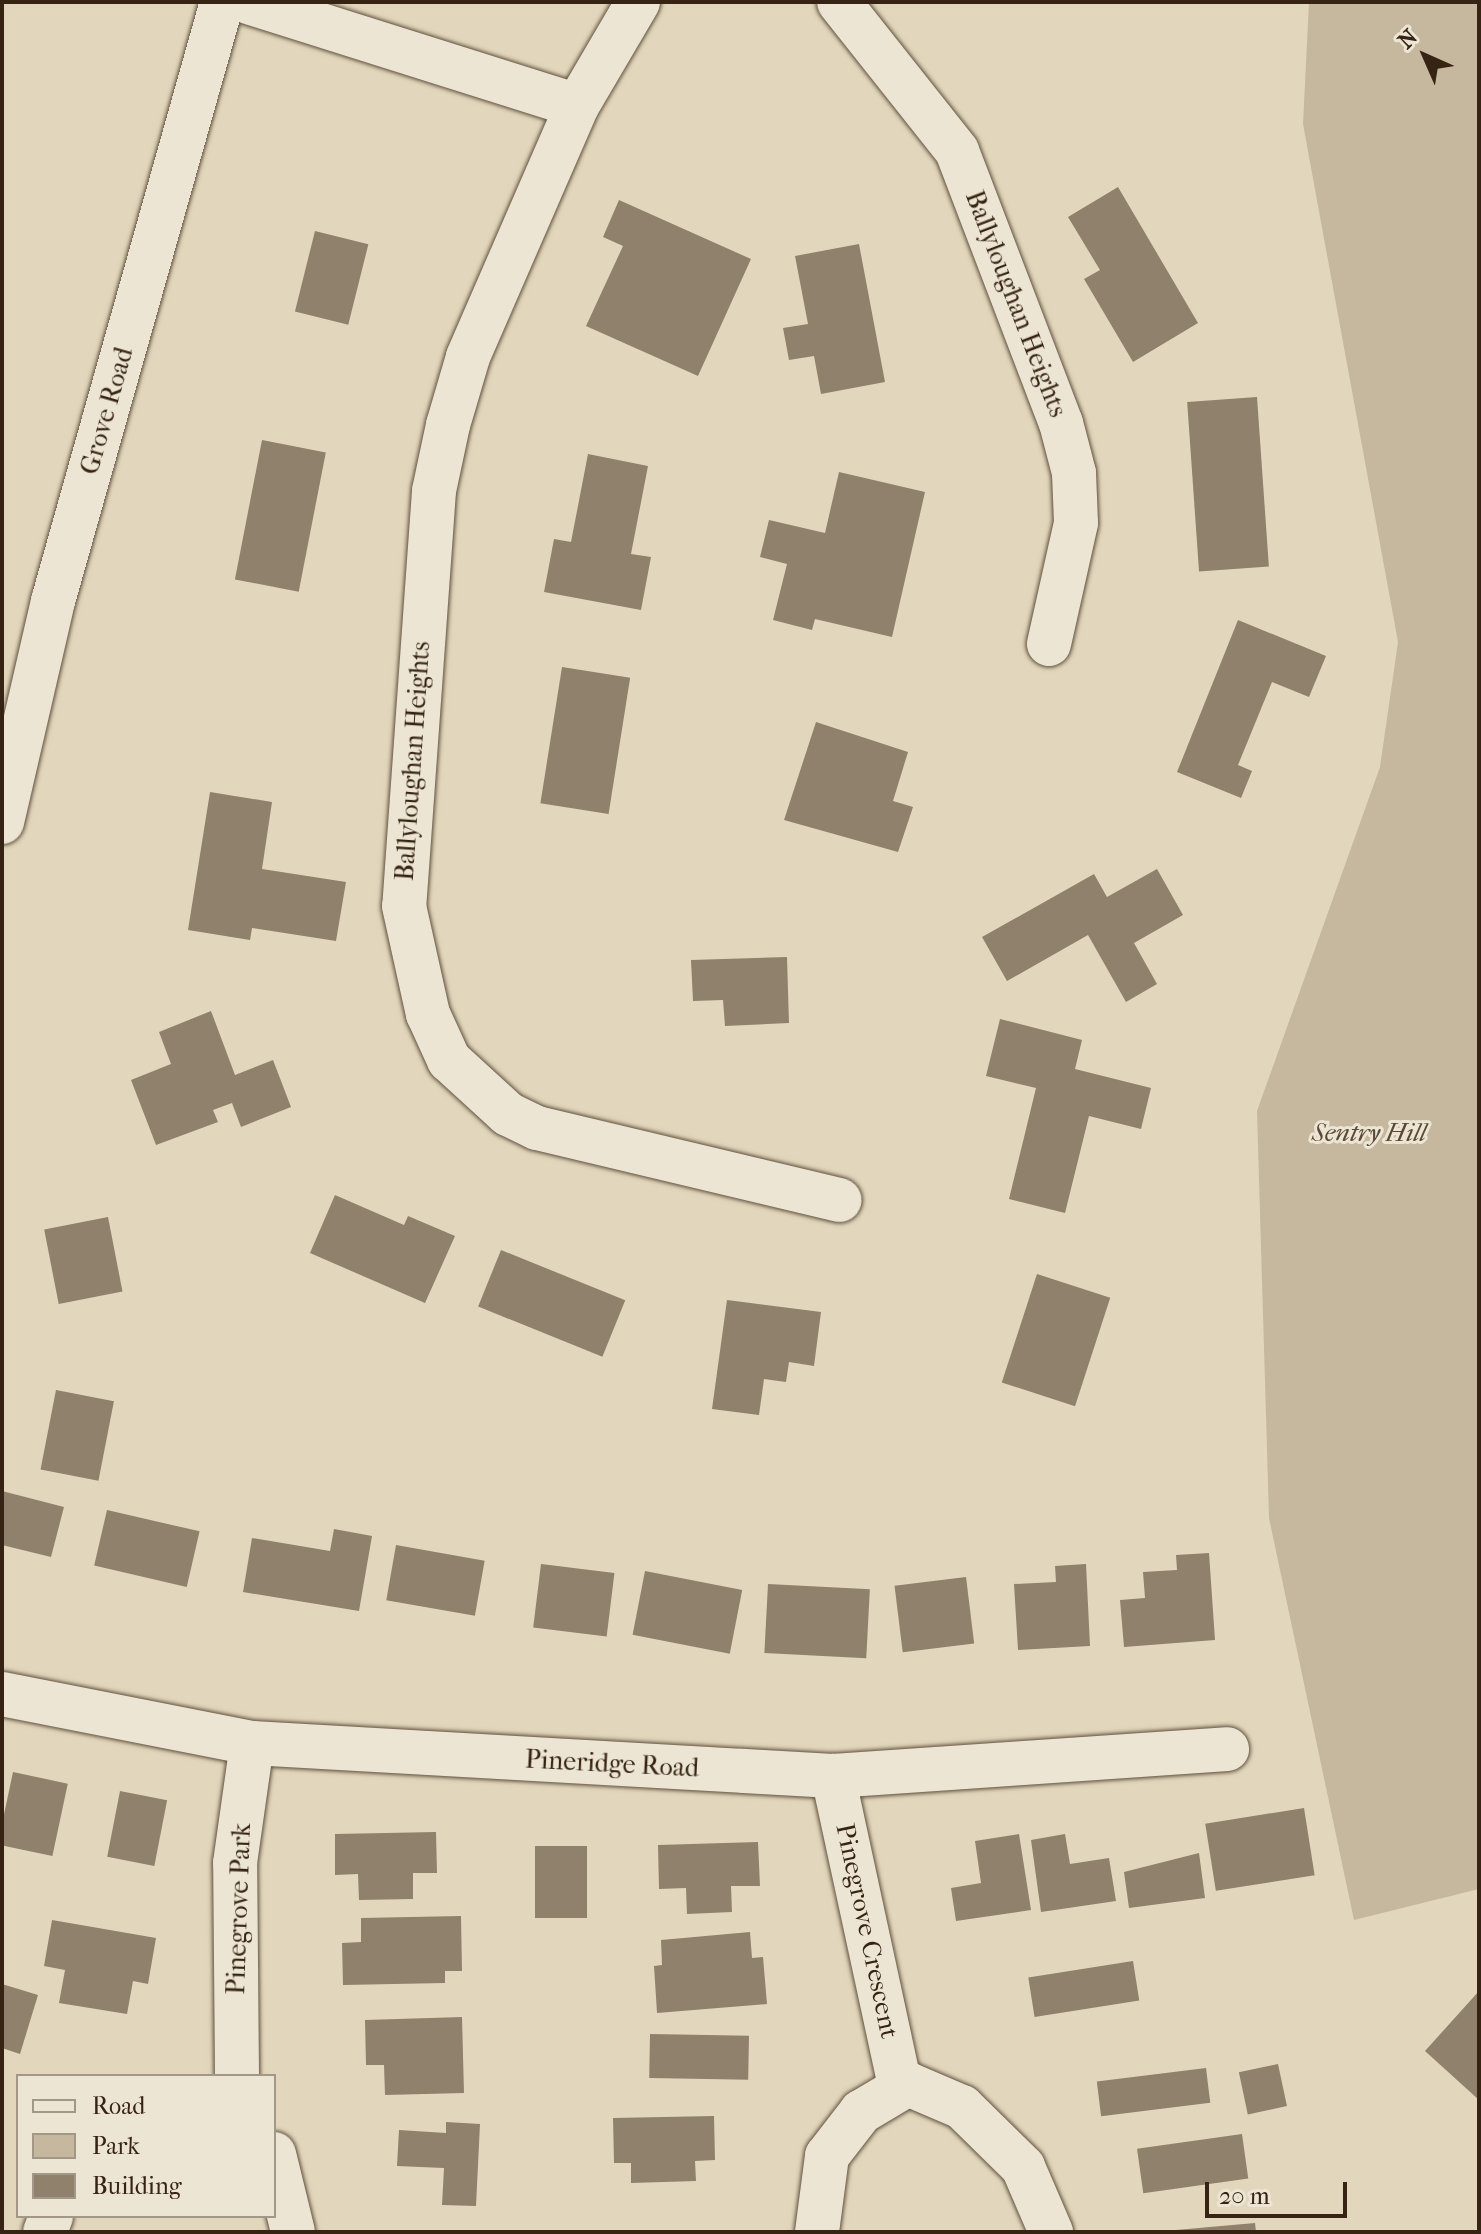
<!DOCTYPE html>
<style>
body{margin:0}
#map{position:relative;width:1481px;height:2234px;overflow:hidden;background:#e2d7bc;font-family:"IM FELL French Canon",serif}
div>[style]{position:absolute}
.green>*{inset:0;background:#c5b89f}
.building>*{inset:0;background:#8f816b;transform-origin:0 0}
.roads{filter:drop-shadow(0 0 2px #61503e) drop-shadow(0 0 2px #61503e)}
.minor>*{height:44px;margin:-22px;padding:0 22px;transform-origin:22px;border-radius:22px;background:#ece5d3}
.tertiary>*{height:44px;margin:-22px;padding:0 22px;transform-origin:22px;border-radius:22px;background:#ece5d3}
span{translate:-50% -50%;white-space:nowrap;text-align:center;line-height:1.15;-webkit-text-stroke:6px #ece5d3;paint-order:stroke}
.street-label{font-size:26px;color:#362314}
.park-label{font-size:26px;color:#5a4837;font-style:italic}
.frame{position:absolute;inset:0;border:4px solid #362314;pointer-events:none}
.legend{position:absolute;left:16px;top:2074px;width:260px;height:144px;box-sizing:border-box;background:#ece5d3;border:2px solid #a39787;margin:0;padding:10px 14px;list-style:none;font-size:24px;color:#362314}
.legend li{display:flex;align-items:center;gap:16px;height:40px}
.legend b{width:40px;border:2px solid #a39787}
.north{position:absolute;left:1385px;top:16px;width:80px;height:80px;-webkit-text-stroke:6px #ece5d3;paint-order:stroke;rotate:315deg;font-size:22px;font-weight:700;line-height:32px;text-align:center;color:#362314}
.north::after{content:'';display:block;margin:auto;width:28px;height:36px;background:#362314;clip-path:polygon(50% 0,100% 100%,50% 72%,0 100%)}
.scale{position:absolute;left:1205px;top:2182px;width:142px;height:36px;box-sizing:border-box;border:4px solid #362314;border-top:0;padding-left:10px;font-size:24px;line-height:28px;white-space:nowrap;color:#362314;-webkit-text-stroke:6px #ece5d3;paint-order:stroke}
</style>
<div id="map">
<div class="green">
<div style="clip-path:polygon(1309px 2px,1479px 2px,1479px 1889px,1354px 1920px,1269px 1518px,1257px 1111px,1380px 767px,1398px 642px,1303px 124px)"></div>
</div>
<div class="building">
<div style="clip-path:polygon(1118px 187px,1198px 323px,1133px 362px,1084px 279px,1100px 270px,1068px 217px)"></div>
<div style="clip-path:polygon(619px 200px,751px 259px,698px 376px,586px 326px,623px 246px,603px 237px)"></div>
<div style="left:315px;top:231px;width:55px;height:83px;rotate:14deg"></div>
<div style="clip-path:polygon(859px 244px,885px 382px,821px 394px,814px 356px,789px 360px,783px 328px,808px 324px,795px 256px)"></div>
<div style="left:1257px;top:397px;width:170px;height:70px;rotate:86deg"></div>
<div style="left:262px;top:440px;width:65px;height:142px;rotate:11deg"></div>
<div style="clip-path:polygon(588px 454px,648px 466px,631px 554px,651px 557px,641px 610px,544px 592px,554px 539px,571px 542px)"></div>
<div style="clip-path:polygon(839px 472px,925px 492px,892px 637px,815px 619px,812px 630px,773px 620px,787px 564px,760px 557px,769px 520px,825px 533px)"></div>
<div style="clip-path:polygon(1238px 620px,1326px 656px,1309px 697px,1272px 682px,1238px 765px,1252px 771px,1241px 798px,1177px 772px)"></div>
<div style="left:562px;top:667px;width:69px;height:138px;rotate:9deg"></div>
<div style="clip-path:polygon(816px 722px,908px 752px,893px 801px,913px 807px,898px 852px,784px 820px)"></div>
<div style="clip-path:polygon(210px 792px,272px 802px,262px 869px,346px 882px,336px 941px,252px 928px,250px 940px,188px 930px)"></div>
<div style="clip-path:polygon(1157px 869px,1183px 915px,1134px 943px,1157px 984px,1126px 1002px,1088px 935px,1007px 981px,982px 937px,1094px 874px,1107px 897px)"></div>
<div style="clip-path:polygon(787px 957px,789px 1023px,725px 1026px,723px 1000px,693px 1001px,691px 960px)"></div>
<div style="clip-path:polygon(211px 1011px,235px 1075px,273px 1060px,291px 1107px,241px 1127px,232px 1103px,213px 1110px,218px 1122px,156px 1145px,131px 1080px,171px 1064px,159px 1032px)"></div>
<div style="clip-path:polygon(1000px 1019px,1082px 1040px,1075px 1069px,1151px 1088px,1141px 1129px,1089px 1116px,1065px 1213px,1009px 1199px,1036px 1088px,986px 1076px)"></div>
<div style="clip-path:polygon(335px 1195px,404px 1225px,408px 1216px,455px 1236px,425px 1303px,310px 1253px)"></div>
<div style="left:108px;top:1217px;width:76px;height:65px;rotate:79deg"></div>
<div style="left:501px;top:1250px;width:134px;height:61px;rotate:22deg"></div>
<div style="left:1037px;top:1274px;width:77px;height:114px;rotate:18deg"></div>
<div style="clip-path:polygon(727px 1300px,821px 1312px,814px 1366px,789px 1362px,786px 1382px,764px 1379px,759px 1415px,712px 1409px)"></div>
<div style="left:56px;top:1390px;width:59px;height:81px;rotate:11deg"></div>
<div style="clip-path:polygon(2px 1491px,64px 1507px,51px 1557px,2px 1545px)"></div>
<div style="left:107px;top:1510px;width:95px;height:57px;rotate:13deg"></div>
<div style="clip-path:polygon(334px 1529px,372px 1536px,359px 1611px,243px 1592px,252px 1538px,330px 1551px)"></div>
<div style="left:396px;top:1545px;width:90px;height:56px;rotate:10deg"></div>
<div style="clip-path:polygon(1209px 1553px,1215px 1640px,1124px 1647px,1120px 1600px,1145px 1598px,1143px 1572px,1177px 1570px,1176px 1555px)"></div>
<div style="left:541px;top:1564px;width:74px;height:64px;rotate:7deg"></div>
<div style="clip-path:polygon(1086px 1564px,1090px 1646px,1018px 1650px,1014px 1584px,1056px 1582px,1055px 1566px)"></div>
<div style="left:645px;top:1571px;width:99px;height:65px;rotate:11deg"></div>
<div style="left:966px;top:1577px;width:67px;height:72px;rotate:83deg"></div>
<div style="left:768px;top:1584px;width:102px;height:69px;rotate:3deg"></div>
<div style="left:13px;top:1772px;width:56px;height:74px;rotate:12deg"></div>
<div style="left:120px;top:1791px;width:48px;height:67px;rotate:11deg"></div>
<div style="left:1304px;top:1808px;width:68px;height:100px;rotate:81deg"></div>
<div style="clip-path:polygon(436px 1832px,437px 1873px,413px 1873px,413px 1899px,359px 1900px,358px 1874px,335px 1875px,335px 1834px)"></div>
<div style="clip-path:polygon(1019px 1834px,1031px 1910px,956px 1921px,951px 1888px,981px 1883px,975px 1841px)"></div>
<div style="clip-path:polygon(1065px 1834px,1070px 1864px,1109px 1858px,1116px 1901px,1041px 1912px,1031px 1840px)"></div>
<div style="clip-path:polygon(758px 1842px,760px 1886px,731px 1886px,732px 1912px,687px 1914px,686px 1888px,659px 1889px,658px 1845px)"></div>
<div style="left:587px;top:1846px;width:72px;height:52px;rotate:90deg"></div>
<div style="clip-path:polygon(1199px 1853px,1205px 1898px,1129px 1908px,1124px 1872px)"></div>
<div style="clip-path:polygon(461px 1916px,462px 1971px,445px 1971px,445px 1983px,343px 1985px,342px 1943px,361px 1942px,361px 1918px)"></div>
<div style="clip-path:polygon(52px 1920px,156px 1938px,148px 1984px,133px 1981px,127px 2014px,59px 2003px,65px 1970px,44px 1966px)"></div>
<div style="clip-path:polygon(750px 1932px,752px 1958px,763px 1957px,767px 2004px,657px 2013px,654px 1966px,662px 1965px,661px 1940px)"></div>
<div style="left:1133px;top:1961px;width:40px;height:106px;rotate:81deg"></div>
<div style="clip-path:polygon(2px 1984px,38px 1995px,20px 2054px,2px 2048px)"></div>
<div style="clip-path:polygon(1479px 1991px,1479px 2100px,1425px 2051px)"></div>
<div style="clip-path:polygon(462px 2017px,464px 2093px,385px 2095px,384px 2065px,366px 2065px,365px 2020px)"></div>
<div style="left:650px;top:2034px;width:99px;height:44px;rotate:1deg"></div>
<div style="left:1278px;top:2064px;width:43px;height:40px;rotate:78deg"></div>
<div style="left:1206px;top:2068px;width:35px;height:110px;rotate:83deg"></div>
<div style="clip-path:polygon(714px 2116px,715px 2160px,695px 2161px,696px 2181px,631px 2183px,631px 2163px,614px 2163px,613px 2118px)"></div>
<div style="clip-path:polygon(446px 2122px,480px 2124px,476px 2206px,442px 2205px,444px 2168px,397px 2166px,399px 2130px,446px 2133px)"></div>
<div style="left:1242px;top:2134px;width:45px;height:106px;rotate:82deg"></div>
<div style="clip-path:polygon(1255px 2223px,1256px 2232px,1176px 2232px,1176px 2230px)"></div>
</div>
<div class="roads">
<div class="minor">
<div style="left:248px;top:2px;width:345px;rotate:17.5deg"></div>
<div style="left:638px;top:2px;width:121px;rotate:120.4deg"></div>
<div style="left:577px;top:106px;width:274px;rotate:113.5deg"></div>
<div style="left:468px;top:357px;width:71px;rotate:106.4deg"></div>
<div style="left:448px;top:425px;width:67px;rotate:102deg"></div>
<div style="left:434px;top:491px;width:416px;rotate:94.1deg"></div>
<div style="left:404px;top:906px;width:111px;rotate:77.5deg"></div>
<div style="left:428px;top:1014px;width:51px;rotate:65.5deg"></div>
<div style="left:449px;top:1060px;width:80px;rotate:42.5deg"></div>
<div style="left:508px;top:1114px;width:32px;rotate:26deg"></div>
<div style="left:537px;top:1128px;width:311px;rotate:13.4deg"></div>
<div style="left:839px;top:2px;width:190px;rotate:51.6deg"></div>
<div style="left:957px;top:151px;width:291px;rotate:69.1deg"></div>
<div style="left:1061px;top:423px;width:52px;rotate:75.4deg"></div>
<div style="left:1074px;top:473px;width:50px;rotate:87.7deg"></div>
<div style="left:1076px;top:523px;width:124px;rotate:102.6deg"></div>
<div style="left:2px;top:1694px;width:255px;rotate:11.1deg"></div>
<div style="left:252px;top:1743px;width:582px;rotate:3.25deg"></div>
<div style="left:833px;top:1776px;width:395px;rotate:-3.9deg"></div>
<div style="left:833px;top:1776px;width:316px;rotate:77.8deg"></div>
<div style="left:237px;top:2076px;width:213px;rotate:-90.5deg"></div>
<div style="left:235px;top:1863px;width:121px;rotate:-81.9deg"></div>
<div style="left:274px;top:2154px;width:80px;rotate:76.3deg"></div>
<div style="left:45px;top:2232px;width:17px;rotate:-69deg"></div>
<div style="left:817px;top:2232px;width:77px;rotate:-82.5deg"></div>
<div style="left:827px;top:2156px;width:56px;rotate:-52.3deg"></div>
<div style="left:861px;top:2112px;width:55px;rotate:-30.8deg"></div>
<div style="left:908px;top:2084px;width:59px;rotate:23.1deg"></div>
<div style="left:962px;top:2107px;width:86px;rotate:44.5deg"></div>
<div style="left:1023px;top:2167px;width:71px;rotate:66.7deg"></div>
</div>
<div class="tertiary">
<div style="left:2px;top:822px;width:227px;rotate:-77deg"></div>
<div style="left:53px;top:601px;width:622px;rotate:-74.24deg"></div>
</div>
</div>
<div class="street-label">
<span style="left:1016px;top:304px;rotate:69deg">Ballyloughan Heights</span>
<span style="left:107px;top:411px;rotate:-74deg">Grove Road</span>
<span style="left:413px;top:761px;rotate:-86deg">Ballyloughan Heights</span>
<span style="left:612px;top:1764px;rotate:3deg">Pineridge Road</span>
<span style="left:239px;top:1909px;rotate:-88deg">Pinegrove Park</span>
<span style="left:867px;top:1931px;rotate:78deg">Pinegrove Crescent</span>
</div>
<div class="park-label">
<span style="left:1369px;top:1133px">Sentry Hill</span>
</div>
<div class="frame"></div>
<ul class="legend">
<li><b style="height:10px;background:#ece5d3"></b>Road</li>
<li><b style="height:22px;background:#c5b89f"></b>Park</li>
<li><b style="height:22px;background:#8f816b"></b>Building</li>
</ul>
<div class="north">N</div>
<div class="scale">20 m</div>
</div>
